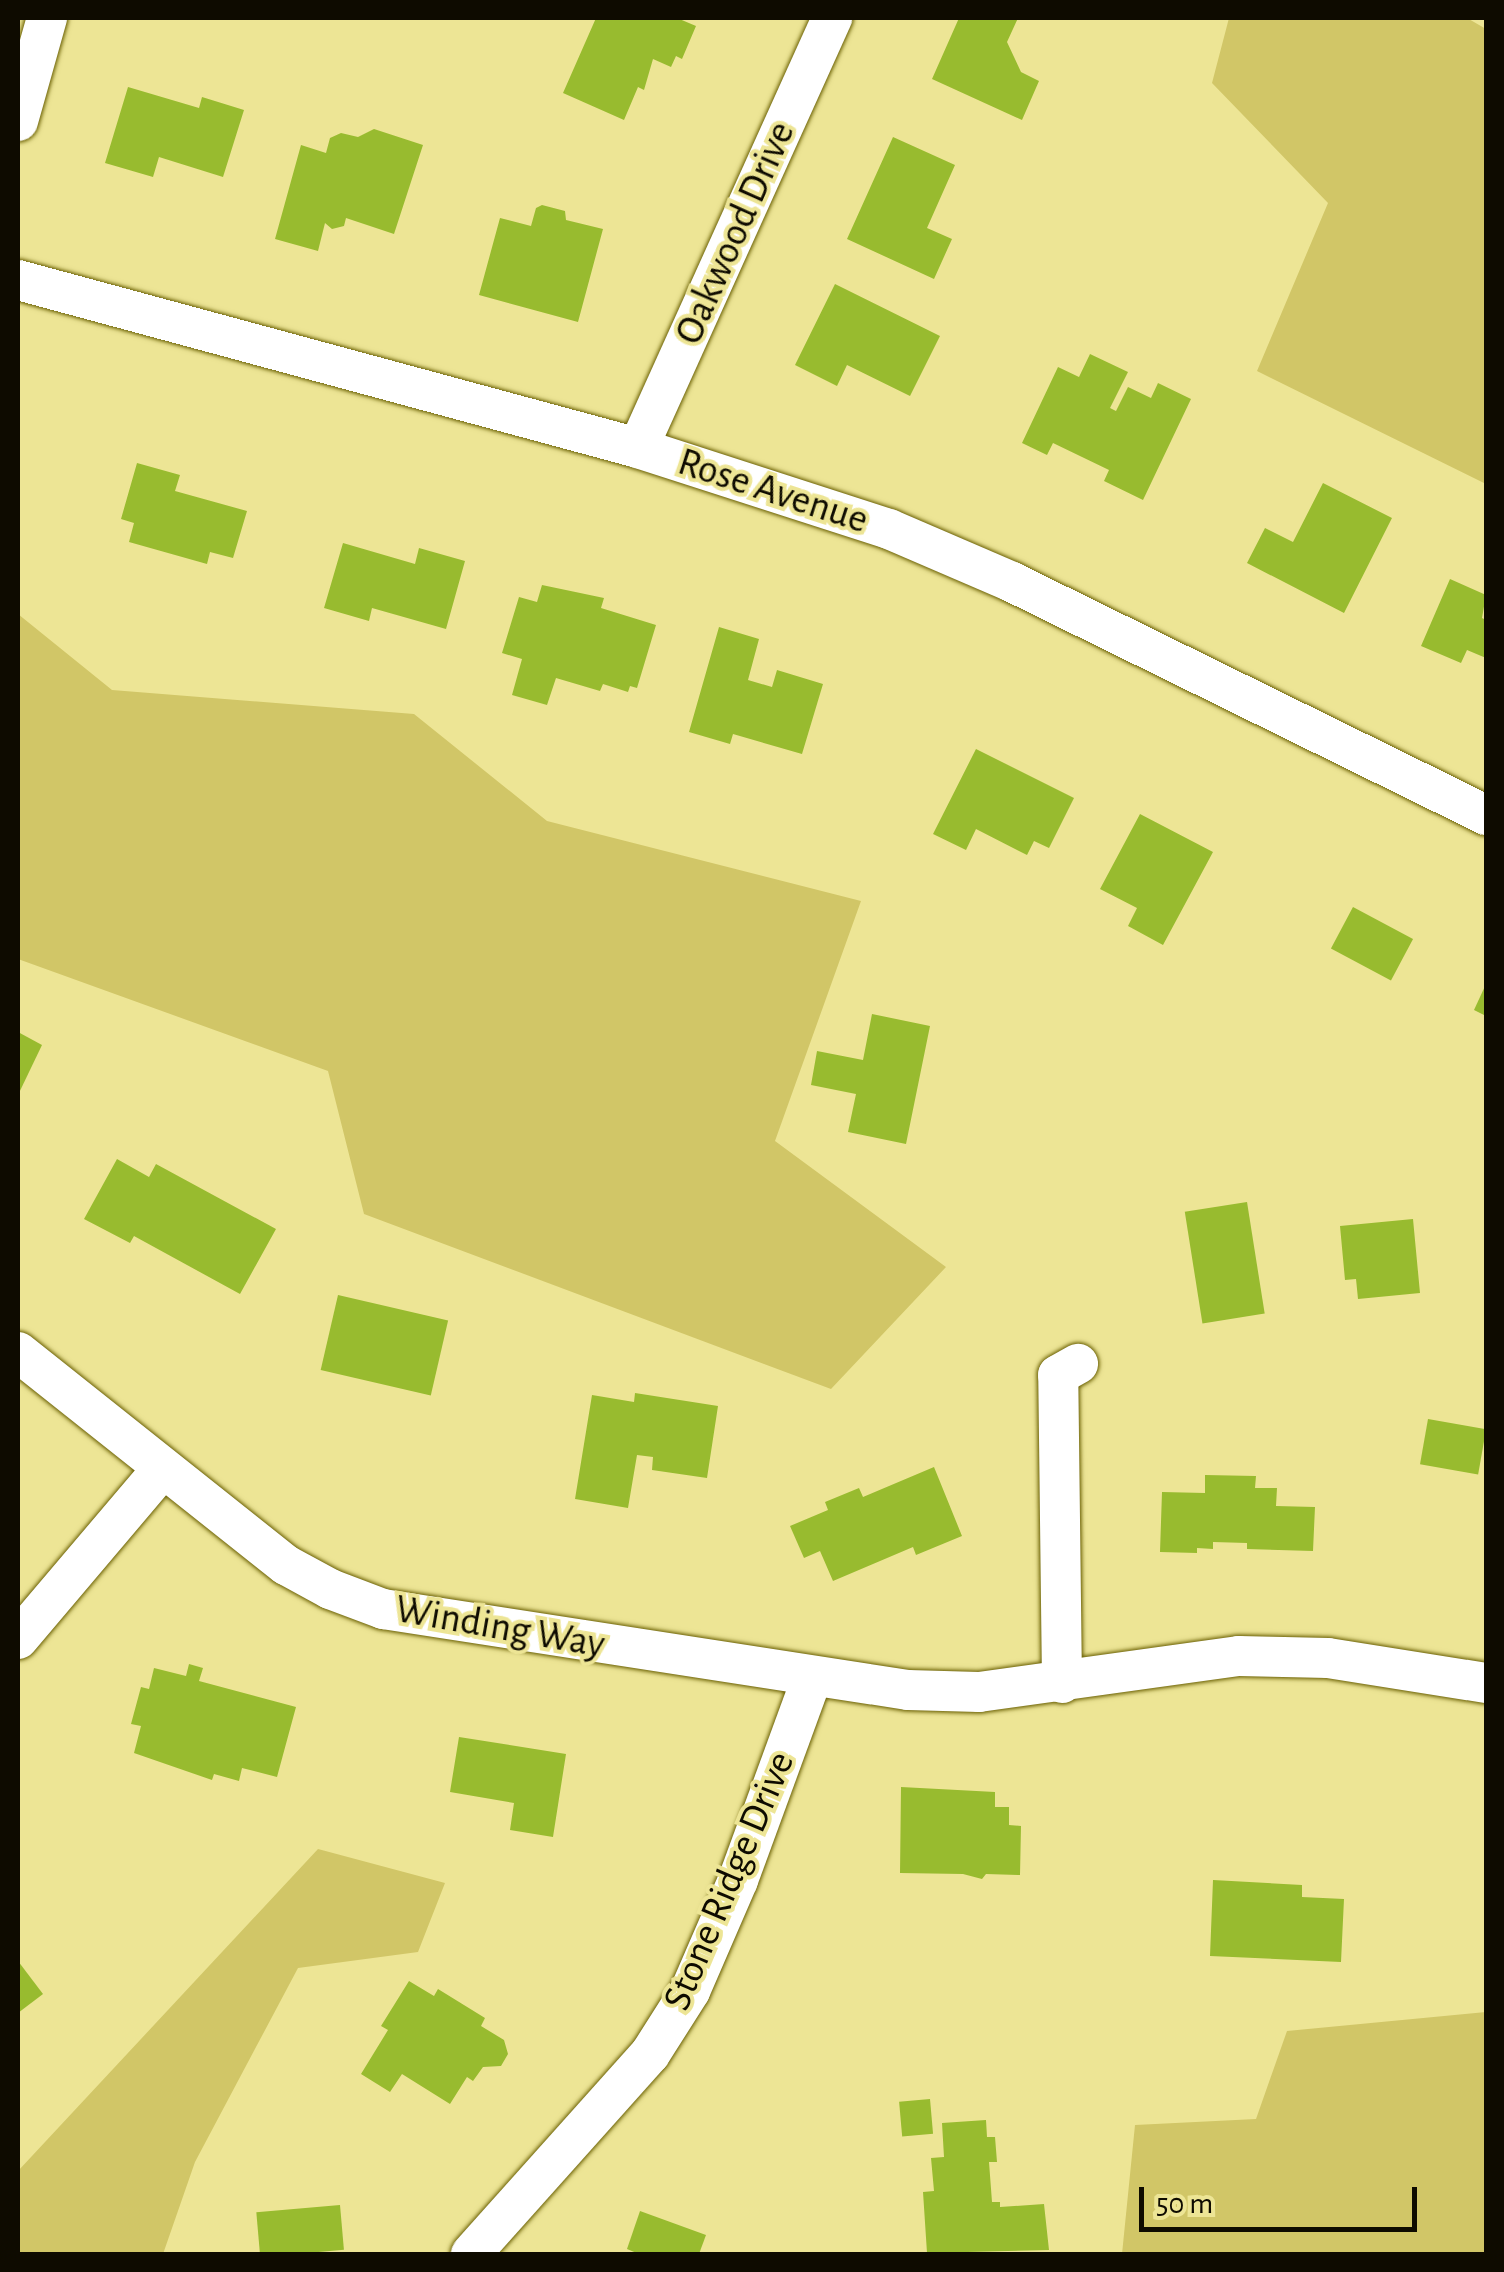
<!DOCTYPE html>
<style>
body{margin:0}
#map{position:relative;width:1504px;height:2272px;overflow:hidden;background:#ede595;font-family:"Alegreya Sans",sans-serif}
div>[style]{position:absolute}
.green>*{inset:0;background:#d1c667}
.building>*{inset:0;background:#98bb2f;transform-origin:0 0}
.roads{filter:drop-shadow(0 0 2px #6a6003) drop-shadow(0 0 2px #6a6003)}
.minor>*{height:40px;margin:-20px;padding:0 20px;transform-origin:20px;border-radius:20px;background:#fff}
span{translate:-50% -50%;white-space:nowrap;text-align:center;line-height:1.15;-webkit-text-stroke:8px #ede595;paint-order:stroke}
.street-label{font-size:40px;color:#0e0b00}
.frame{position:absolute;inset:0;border:20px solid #0e0b00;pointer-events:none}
.scale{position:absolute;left:1139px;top:2187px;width:278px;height:45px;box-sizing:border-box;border:5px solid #0e0b00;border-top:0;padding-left:12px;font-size:30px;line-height:35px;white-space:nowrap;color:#0e0b00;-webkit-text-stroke:8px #ede595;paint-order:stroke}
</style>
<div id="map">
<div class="green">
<div style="clip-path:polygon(1229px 18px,1467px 18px,1486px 29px,1486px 484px,1257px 371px,1328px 203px,1212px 83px)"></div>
<div style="clip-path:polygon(18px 614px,112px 690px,414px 714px,547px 821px,861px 901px,775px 1141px,946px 1267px,831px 1389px,364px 1214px,328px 1071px,18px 959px)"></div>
<div style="clip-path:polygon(318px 1849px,445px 1883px,418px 1952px,298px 1968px,195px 2162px,163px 2254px,18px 2254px,18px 2171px)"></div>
<div style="clip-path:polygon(1486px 2012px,1484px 2254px,1122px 2254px,1135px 2125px,1256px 2119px,1287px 2031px)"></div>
</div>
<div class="building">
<div style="clip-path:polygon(596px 18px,677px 18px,696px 26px,682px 59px,676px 56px,671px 67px,653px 59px,644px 90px,638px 87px,624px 120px,563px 93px)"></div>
<div style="clip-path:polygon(959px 18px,1018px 18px,1007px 42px,1021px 72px,1039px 81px,1022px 120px,932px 79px)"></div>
<div style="clip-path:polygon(128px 87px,199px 108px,202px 97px,244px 110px,223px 177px,159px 157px,153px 177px,105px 163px)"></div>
<div style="clip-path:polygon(374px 129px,423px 145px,394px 234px,346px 218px,344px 226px,332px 229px,325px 223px,318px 251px,275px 239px,301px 145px,326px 153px,330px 138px,341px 133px,358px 137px)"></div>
<div style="clip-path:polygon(893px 137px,955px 165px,927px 228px,952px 239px,934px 279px,847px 239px)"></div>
<div style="clip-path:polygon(542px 205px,565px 211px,566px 220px,603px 229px,578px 322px,479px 295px,500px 218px,531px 226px,536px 208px)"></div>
<div style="clip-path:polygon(835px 284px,940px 336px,910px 396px,847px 365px,837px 386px,795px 365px)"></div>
<div style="clip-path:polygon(1090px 354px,1128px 372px,1110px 408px,1116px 411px,1128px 387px,1151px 398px,1158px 383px,1191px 399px,1143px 500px,1104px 481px,1109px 470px,1053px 443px,1047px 455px,1022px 443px,1058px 367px,1079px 377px)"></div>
<div style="clip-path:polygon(137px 463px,180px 475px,175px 491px,247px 511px,233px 558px,210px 552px,207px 564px,129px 542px,134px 523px,121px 519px)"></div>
<div style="clip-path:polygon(1323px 483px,1392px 518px,1344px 613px,1247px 563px,1265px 528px,1293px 542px)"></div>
<div style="clip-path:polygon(343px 543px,415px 564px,419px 548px,465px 561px,446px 629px,372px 608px,369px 621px,324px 608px)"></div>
<div style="clip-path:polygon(1450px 579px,1486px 595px,1482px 618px,1486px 620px,1486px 658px,1467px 650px,1461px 663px,1421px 646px)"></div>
<div style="clip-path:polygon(542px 585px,604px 598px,601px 608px,656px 625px,637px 688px,630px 686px,628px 692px,603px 684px,600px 691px,556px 678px,547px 705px,512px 695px,522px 659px,502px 653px,519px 597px,537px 602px)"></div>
<div style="clip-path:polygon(719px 627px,759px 639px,748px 680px,772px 687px,777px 670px,823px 684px,802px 754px,733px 734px,730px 744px,689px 732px)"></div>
<div style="clip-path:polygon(976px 749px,1074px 798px,1049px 848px,1034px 841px,1027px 855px,976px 829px,966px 850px,933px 834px)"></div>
<div style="clip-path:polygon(1140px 814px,1213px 852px,1163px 945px,1128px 926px,1137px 908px,1100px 889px)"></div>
<div style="left:1353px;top:907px;width:68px;height:47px;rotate:28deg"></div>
<div style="clip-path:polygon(1486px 984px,1486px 1016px,1474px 1010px)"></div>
<div style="clip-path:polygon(872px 1014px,930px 1026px,906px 1144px,848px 1132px,856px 1094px,811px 1085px,817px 1051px,863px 1060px)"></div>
<div style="clip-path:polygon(18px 1032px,42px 1045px,18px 1095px)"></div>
<div style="clip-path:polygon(117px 1159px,149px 1177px,156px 1164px,276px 1229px,240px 1294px,134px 1236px,130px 1243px,84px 1219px)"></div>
<div style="left:1247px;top:1202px;width:113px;height:63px;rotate:81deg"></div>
<div style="clip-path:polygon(1413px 1219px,1420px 1293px,1358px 1299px,1356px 1279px,1345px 1280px,1340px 1226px)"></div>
<div style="left:338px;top:1295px;width:113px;height:77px;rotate:13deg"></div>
<div style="clip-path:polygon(635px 1393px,718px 1406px,707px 1478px,652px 1470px,653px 1457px,637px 1455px,628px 1508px,575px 1499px,592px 1395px,634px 1402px)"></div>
<div style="left:1428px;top:1419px;width:59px;height:46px;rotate:10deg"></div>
<div style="clip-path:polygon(934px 1467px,962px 1536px,916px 1555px,913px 1547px,833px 1581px,820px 1551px,804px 1558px,790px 1526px,828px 1510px,825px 1502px,859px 1488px,863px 1497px)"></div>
<div style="clip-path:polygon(1205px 1475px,1256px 1476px,1255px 1488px,1277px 1488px,1276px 1506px,1315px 1507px,1313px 1551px,1247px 1549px,1247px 1543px,1213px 1542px,1213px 1549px,1197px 1548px,1197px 1553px,1160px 1552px,1162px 1492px,1205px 1493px)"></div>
<div style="clip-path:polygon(189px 1664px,203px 1668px,199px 1681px,296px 1707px,277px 1777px,242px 1768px,239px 1781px,214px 1774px,212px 1780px,134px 1753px,141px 1726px,131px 1724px,141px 1687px,149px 1689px,154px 1668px,186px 1676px)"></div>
<div style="clip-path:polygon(459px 1737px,566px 1754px,553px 1837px,510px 1830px,514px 1803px,450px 1792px)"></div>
<div style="clip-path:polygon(901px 1787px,995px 1792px,995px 1807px,1009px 1807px,1009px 1825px,1021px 1826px,1020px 1875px,986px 1874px,982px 1879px,963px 1874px,900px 1873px)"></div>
<div style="clip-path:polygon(1213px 1880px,1302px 1885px,1302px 1897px,1344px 1899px,1341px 1962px,1210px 1956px)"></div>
<div style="clip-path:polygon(18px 1961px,43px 1994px,18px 2013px)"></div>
<div style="clip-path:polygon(409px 1981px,434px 1996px,438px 1989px,485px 2018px,481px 2026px,504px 2040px,508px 2054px,501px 2066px,483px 2067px,473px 2081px,467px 2077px,450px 2104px,402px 2074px,390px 2092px,361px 2074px,388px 2030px,381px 2026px)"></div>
<div style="left:930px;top:2099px;width:35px;height:31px;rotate:85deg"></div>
<div style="clip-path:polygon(986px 2120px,987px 2137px,995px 2137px,997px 2162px,989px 2162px,992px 2202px,1000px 2202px,1000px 2207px,1044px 2204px,1049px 2250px,927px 2253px,923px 2192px,934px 2191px,931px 2158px,944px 2157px,942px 2123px)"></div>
<div style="left:340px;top:2205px;width:45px;height:84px;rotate:85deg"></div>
<div style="clip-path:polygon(640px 2211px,706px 2235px,699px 2254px,639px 2254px,627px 2249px)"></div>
</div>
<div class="roads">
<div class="minor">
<div style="left:18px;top:121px;width:107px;rotate:-74.3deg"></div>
<div style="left:18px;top:280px;width:642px;rotate:15.16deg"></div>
<div style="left:638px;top:448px;width:264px;rotate:17.9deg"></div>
<div style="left:889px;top:529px;width:134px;rotate:23.3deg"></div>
<div style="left:1012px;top:582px;width:528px;rotate:26.18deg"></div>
<div style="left:638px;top:448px;width:472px;rotate:-65.7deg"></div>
<div style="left:18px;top:1352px;width:342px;rotate:38.5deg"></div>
<div style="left:286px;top:1565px;width:50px;rotate:28.6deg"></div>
<div style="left:330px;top:1589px;width:57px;rotate:20.7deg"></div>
<div style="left:383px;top:1609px;width:531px;rotate:8.77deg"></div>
<div style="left:908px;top:1690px;width:71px;rotate:1.6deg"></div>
<div style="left:979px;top:1692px;width:262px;rotate:-7.9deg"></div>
<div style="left:1239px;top:1656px;width:89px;rotate:1.3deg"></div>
<div style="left:1328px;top:1658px;width:160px;rotate:9deg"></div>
<div style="left:18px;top:1639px;width:224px;rotate:-49.7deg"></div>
<div style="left:1062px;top:1683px;width:308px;rotate:-90.7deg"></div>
<div style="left:1058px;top:1375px;width:23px;rotate:-29deg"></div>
<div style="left:471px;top:2254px;width:268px;rotate:-48.2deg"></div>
<div style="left:650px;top:2054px;width:75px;rotate:-57.6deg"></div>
<div style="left:690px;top:1991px;width:121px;rotate:-66.6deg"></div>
<div style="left:738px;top:1880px;width:215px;rotate:-69.9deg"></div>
</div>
</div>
<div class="street-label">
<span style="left:735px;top:233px;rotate:-66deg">Oakwood Drive</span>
<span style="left:773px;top:491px;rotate:18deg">Rose Avenue</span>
<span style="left:500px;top:1627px;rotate:10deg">Winding Way</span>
<span style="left:729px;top:1881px;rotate:-67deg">Stone Ridge Drive</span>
</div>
<div class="frame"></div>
<div class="scale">50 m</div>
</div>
